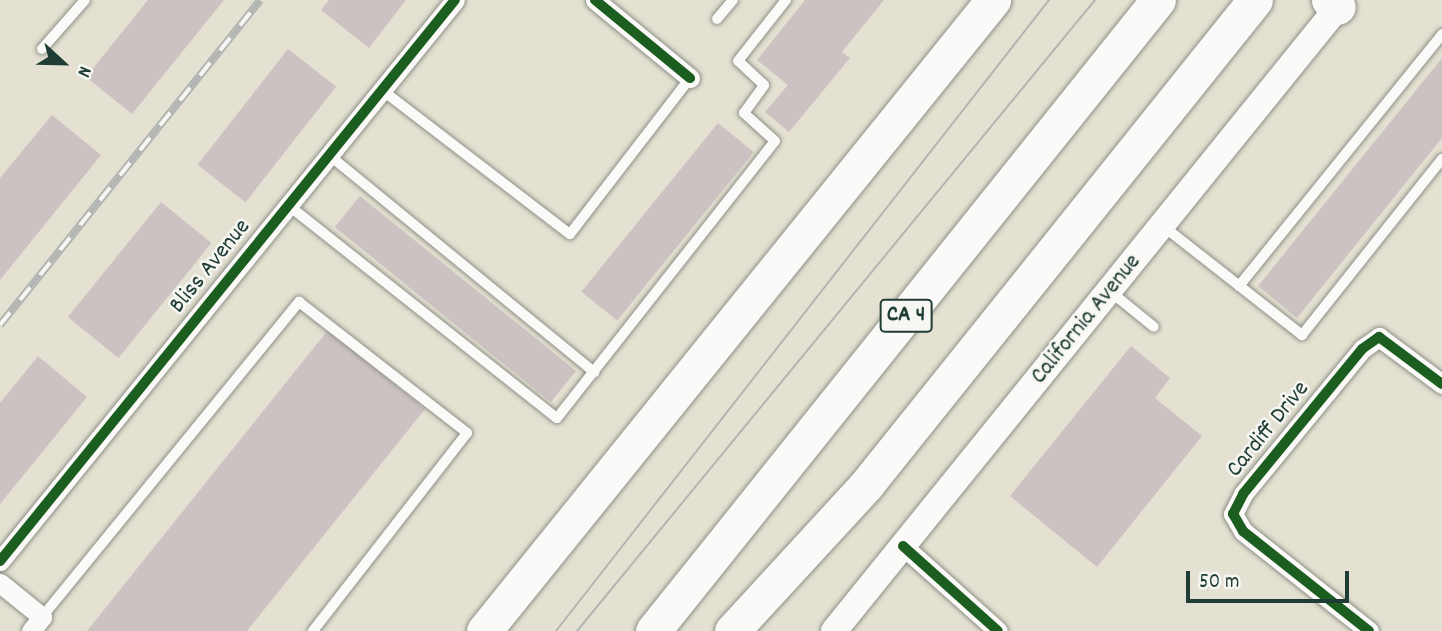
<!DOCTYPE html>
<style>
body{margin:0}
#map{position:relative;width:1442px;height:631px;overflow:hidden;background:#e4e1d2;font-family:Dekko,sans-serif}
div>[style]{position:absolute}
.building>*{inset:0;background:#ccc2c2;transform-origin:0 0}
.roads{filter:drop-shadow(0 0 2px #8d9087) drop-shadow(0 0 2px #8d9087)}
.lane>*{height:10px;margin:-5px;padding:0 5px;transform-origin:5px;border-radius:5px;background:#fbfaf8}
.street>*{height:19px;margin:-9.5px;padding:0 9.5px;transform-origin:9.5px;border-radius:9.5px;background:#fbfaf8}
.secondary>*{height:26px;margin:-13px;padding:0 13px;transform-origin:13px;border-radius:13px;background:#fbfaf8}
.highway>*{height:35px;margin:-17.5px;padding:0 17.5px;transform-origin:17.5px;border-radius:17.5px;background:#fbfaf8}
.tram>*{height:2px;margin:-1px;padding:0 1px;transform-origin:1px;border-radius:1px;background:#b2b5b2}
.rail>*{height:8px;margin-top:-4px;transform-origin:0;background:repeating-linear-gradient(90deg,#f6f6f2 0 16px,#b2b5b2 0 32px);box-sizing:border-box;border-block:2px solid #b2b5b2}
.cycleway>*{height:10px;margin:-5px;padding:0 5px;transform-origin:5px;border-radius:5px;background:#1b5e20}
span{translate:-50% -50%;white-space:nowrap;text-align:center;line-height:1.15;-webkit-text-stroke:5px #f6f6f2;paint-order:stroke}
.shield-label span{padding:2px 5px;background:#f6f6f2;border:2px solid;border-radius:5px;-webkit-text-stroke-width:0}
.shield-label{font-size:23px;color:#1f3d34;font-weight:700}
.street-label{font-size:24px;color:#1f3d34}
.north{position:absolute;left:28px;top:28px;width:70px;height:70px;-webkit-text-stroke:5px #f6f6f2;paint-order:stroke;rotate:112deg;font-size:19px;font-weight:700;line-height:28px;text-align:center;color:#1f3d34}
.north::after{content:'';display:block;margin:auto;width:24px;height:32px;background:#1f3d34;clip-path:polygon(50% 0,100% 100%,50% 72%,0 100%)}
.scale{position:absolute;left:1186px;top:571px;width:163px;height:32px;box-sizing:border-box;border:4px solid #1f3d34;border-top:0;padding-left:9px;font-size:21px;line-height:24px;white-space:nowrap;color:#1f3d34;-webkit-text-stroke:5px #f6f6f2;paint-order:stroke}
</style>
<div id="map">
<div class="building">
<div style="clip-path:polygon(148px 0,224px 0,132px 114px,86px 77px)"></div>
<div style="clip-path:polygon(329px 0,406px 0,369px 48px,321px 10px)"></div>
<div style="clip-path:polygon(805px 0,884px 0,842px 52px,850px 58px,789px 132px,765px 112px,788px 85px,757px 60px)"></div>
<div style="left:288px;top:49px;width:61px;height:147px;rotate:38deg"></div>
<div style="clip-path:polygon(1442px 58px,1442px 138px,1297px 318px,1258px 286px)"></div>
<div style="clip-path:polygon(52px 115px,101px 155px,0 280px,0 178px)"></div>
<div style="left:718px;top:123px;width:46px;height:217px;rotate:39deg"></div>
<div style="left:360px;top:196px;width:278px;height:40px;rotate:39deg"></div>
<div style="left:161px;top:202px;width:65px;height:148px;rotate:39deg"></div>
<div style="clip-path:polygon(328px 330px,425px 409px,247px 631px,87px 631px)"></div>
<div style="clip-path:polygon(1131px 346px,1170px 378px,1155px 398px,1202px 436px,1097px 567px,1010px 496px)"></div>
<div style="clip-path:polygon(38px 356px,87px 397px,0 504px,0 403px)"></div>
</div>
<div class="roads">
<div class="lane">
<div style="left:717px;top:19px;width:25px;rotate:-50deg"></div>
<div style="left:42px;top:49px;width:65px;rotate:-48.7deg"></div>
<div style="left:382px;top:90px;width:237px;rotate:37.5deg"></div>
<div style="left:570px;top:234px;width:197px;rotate:-52.4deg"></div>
<div style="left:329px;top:155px;width:343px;rotate:39.3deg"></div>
<div style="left:288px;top:205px;width:343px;rotate:38.4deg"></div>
<div style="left:557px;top:418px;width:352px;rotate:-51.8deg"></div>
<div style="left:775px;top:141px;width:42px;rotate:-137.9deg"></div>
<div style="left:744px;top:113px;width:34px;rotate:-54deg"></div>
<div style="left:764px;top:85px;width:35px;rotate:-137deg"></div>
<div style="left:738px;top:61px;width:78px;rotate:-51.8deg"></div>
<div style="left:1163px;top:226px;width:177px;rotate:38.1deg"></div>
<div style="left:1302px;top:335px;width:225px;rotate:-51.5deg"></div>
<div style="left:1239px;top:286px;width:324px;rotate:-51.1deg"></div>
<div style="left:1111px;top:292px;width:55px;rotate:39.1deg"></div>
<div style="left:42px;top:617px;width:407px;rotate:-50.8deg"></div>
<div style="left:299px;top:302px;width:213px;rotate:37.9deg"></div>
<div style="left:467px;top:433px;width:251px;rotate:127.9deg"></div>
</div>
<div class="street">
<div style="left:595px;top:0;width:123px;rotate:39.4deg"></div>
<div style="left:903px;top:546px;width:127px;rotate:41.8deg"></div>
<div style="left:0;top:561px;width:722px;rotate:-50.96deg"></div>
<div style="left:0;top:583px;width:54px;rotate:39deg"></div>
<div style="left:42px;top:617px;width:18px;rotate:128deg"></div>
<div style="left:1369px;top:631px;width:161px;rotate:-141.6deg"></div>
<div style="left:1243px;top:531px;width:20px;rotate:-120deg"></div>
<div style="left:1233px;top:514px;width:22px;rotate:-63deg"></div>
<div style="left:1243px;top:494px;width:188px;rotate:-50.6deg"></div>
<div style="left:1362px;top:349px;width:21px;rotate:-35deg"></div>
<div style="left:1379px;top:337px;width:79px;rotate:36.7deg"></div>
</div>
<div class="secondary">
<div style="left:834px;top:631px;width:802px;rotate:-51.07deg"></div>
</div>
<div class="highway">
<div style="left:1329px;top:0;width:11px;rotate:38deg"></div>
<div style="left:484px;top:631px;width:811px;rotate:-51.11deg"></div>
<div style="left:653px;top:631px;width:808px;rotate:-51.33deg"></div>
<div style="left:732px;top:631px;width:200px;rotate:-47.4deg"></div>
<div style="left:867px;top:484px;width:620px;rotate:-51.28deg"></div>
</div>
</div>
<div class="tram">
<div style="left:556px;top:631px;width:801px;rotate:-52deg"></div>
<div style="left:577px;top:631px;width:816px;rotate:-50.62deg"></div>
</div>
<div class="rail">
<div style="left:0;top:325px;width:416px;rotate:-51.3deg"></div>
</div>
<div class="cycleway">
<div style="left:595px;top:0;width:123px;rotate:39.4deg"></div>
<div style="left:903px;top:546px;width:127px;rotate:41.8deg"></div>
<div style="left:0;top:561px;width:722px;rotate:-50.96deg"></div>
<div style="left:1369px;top:631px;width:161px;rotate:-141.6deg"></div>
<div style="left:1243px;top:531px;width:20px;rotate:-120deg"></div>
<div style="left:1233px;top:514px;width:22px;rotate:-63deg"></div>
<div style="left:1243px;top:494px;width:188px;rotate:-50.6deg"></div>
<div style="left:1362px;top:349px;width:21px;rotate:-35deg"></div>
<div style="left:1379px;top:337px;width:79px;rotate:36.7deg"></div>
</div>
<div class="shield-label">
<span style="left:906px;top:316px">CA 4</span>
</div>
<div class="street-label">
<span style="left:211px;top:267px;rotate:-51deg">Bliss Avenue</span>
<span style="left:1087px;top:320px;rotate:-51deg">California Avenue</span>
<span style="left:1269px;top:430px;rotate:-51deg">Cardiff Drive</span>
</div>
<div class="north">N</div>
<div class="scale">50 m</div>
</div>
